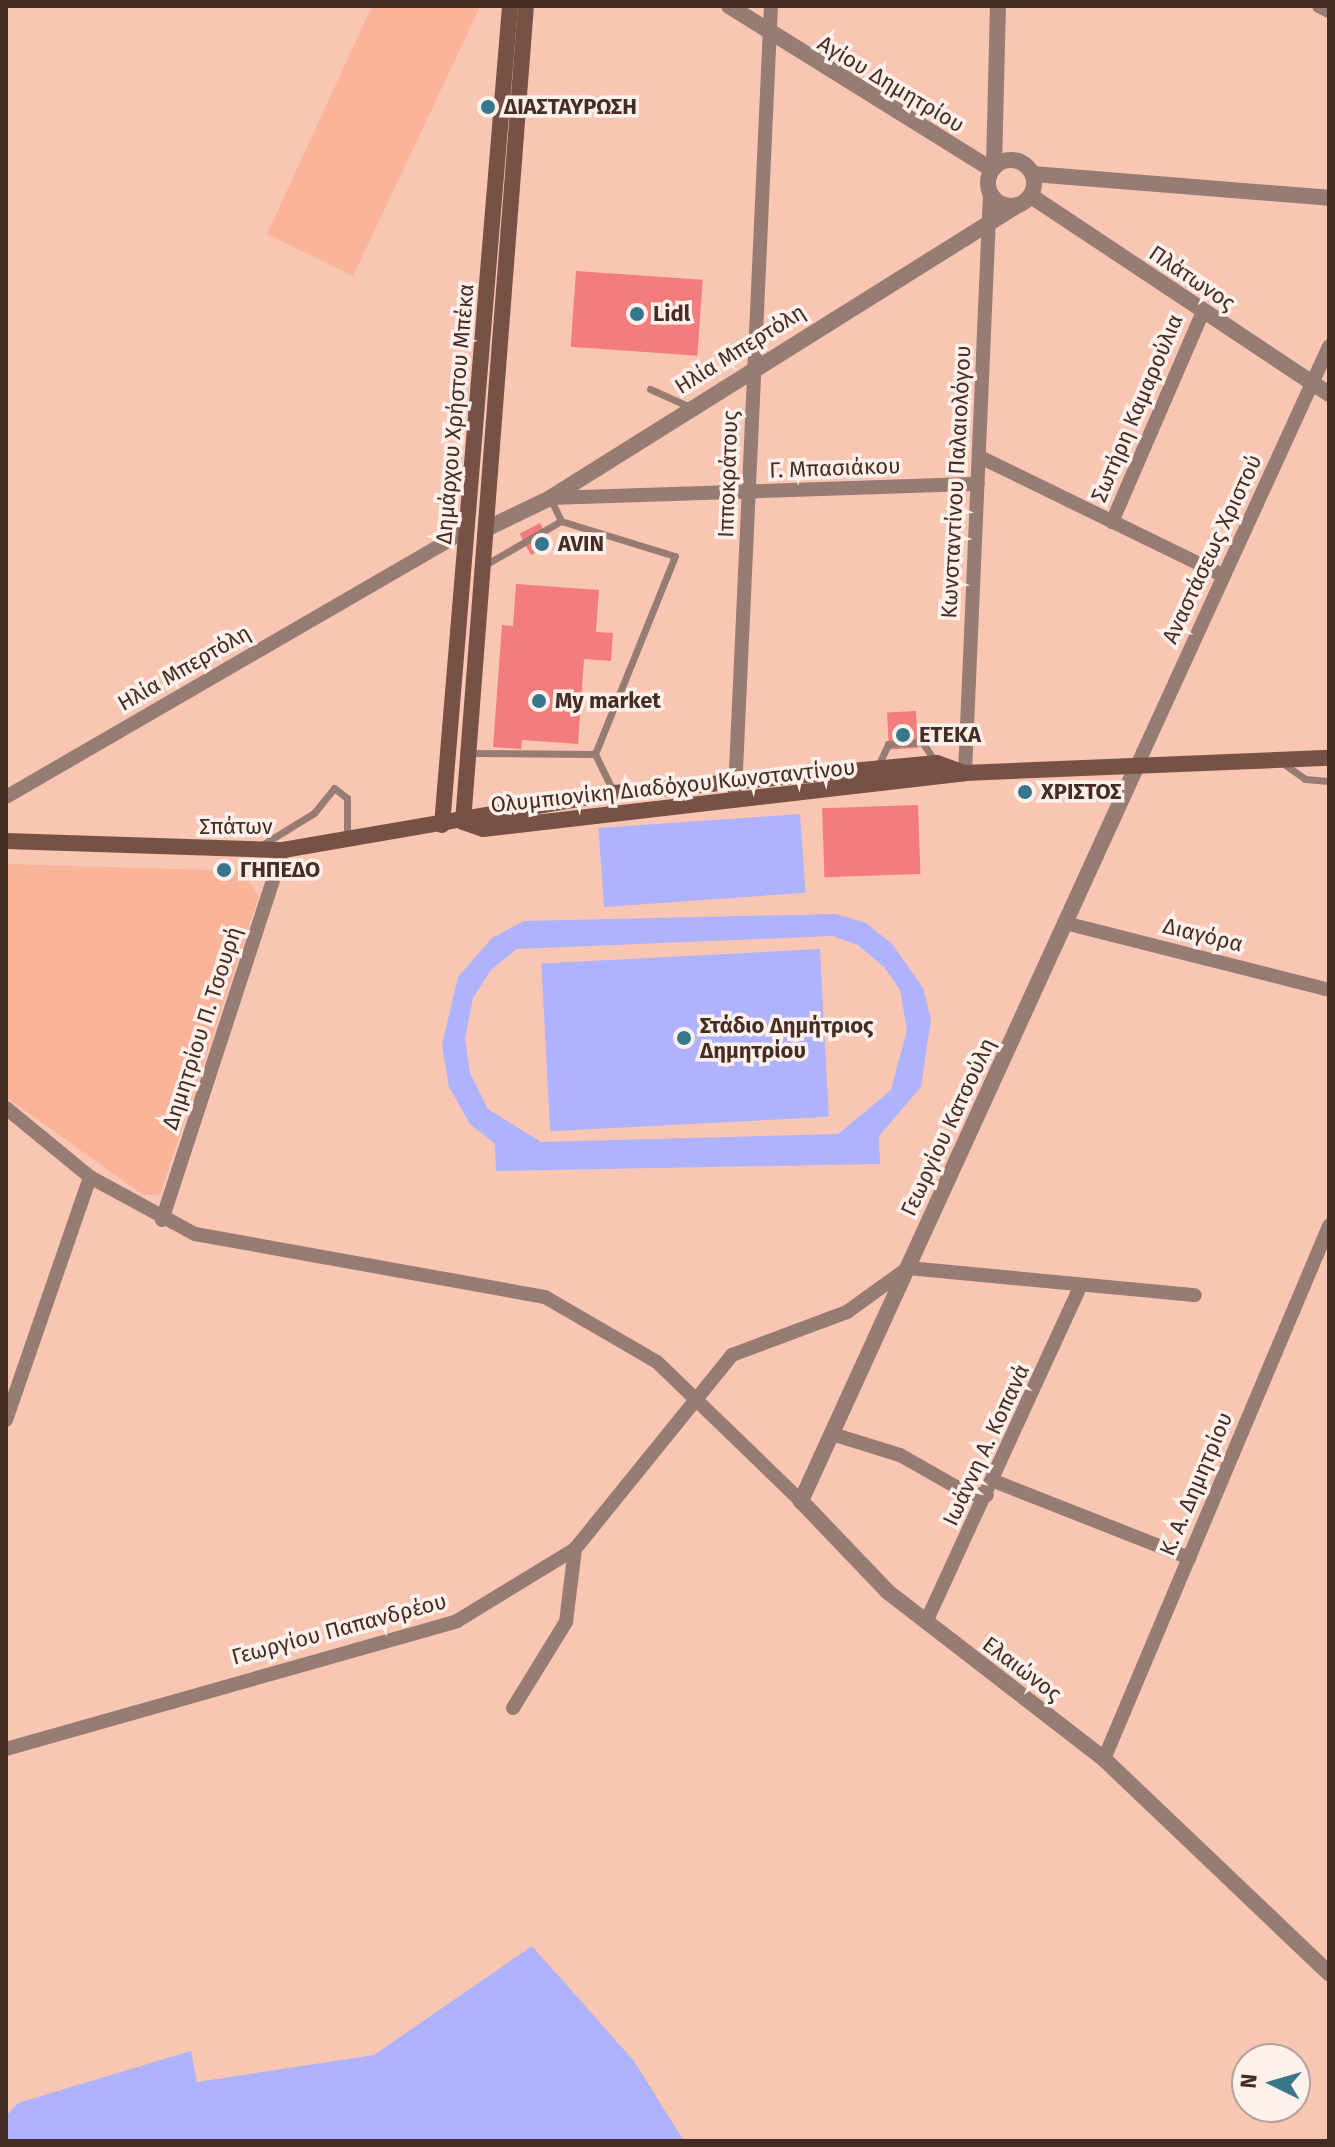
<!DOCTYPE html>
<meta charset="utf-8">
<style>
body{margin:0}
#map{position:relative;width:1335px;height:2147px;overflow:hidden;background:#f8c6b3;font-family:"Fira Sans",sans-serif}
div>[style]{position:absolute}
.built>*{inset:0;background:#f9b49a}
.green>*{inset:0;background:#afb2fd;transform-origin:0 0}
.building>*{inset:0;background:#f27d7c;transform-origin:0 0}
.service>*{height:7px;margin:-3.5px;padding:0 3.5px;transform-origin:3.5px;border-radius:3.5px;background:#967c72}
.minor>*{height:14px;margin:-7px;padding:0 7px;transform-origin:7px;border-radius:7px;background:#967c72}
.tertiary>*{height:16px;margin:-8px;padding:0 8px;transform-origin:8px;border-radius:8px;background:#967c72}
.tertiary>.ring{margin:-8px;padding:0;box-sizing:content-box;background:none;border:16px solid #967c72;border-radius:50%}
.secondary>*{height:16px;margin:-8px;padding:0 8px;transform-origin:8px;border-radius:8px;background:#775244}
.dots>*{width:22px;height:22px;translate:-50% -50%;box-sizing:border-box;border:4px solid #fef0eb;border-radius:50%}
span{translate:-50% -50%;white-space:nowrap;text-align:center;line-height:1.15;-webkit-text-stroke:7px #fef0eb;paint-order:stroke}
.street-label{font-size:22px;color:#462d24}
.poi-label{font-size:22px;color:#462d24;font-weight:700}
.left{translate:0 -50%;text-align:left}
.frame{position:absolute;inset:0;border:8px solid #462d24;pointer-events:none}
.north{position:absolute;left:1231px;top:2043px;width:80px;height:80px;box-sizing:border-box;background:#fef0eb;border:2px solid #b4a29b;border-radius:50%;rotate:275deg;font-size:22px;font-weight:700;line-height:32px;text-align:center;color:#462d24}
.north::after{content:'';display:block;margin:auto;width:28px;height:36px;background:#38778b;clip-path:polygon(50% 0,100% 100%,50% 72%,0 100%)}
</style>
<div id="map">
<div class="built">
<div style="clip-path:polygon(372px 6px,490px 6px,480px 7px,353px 276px,267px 234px)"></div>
<div style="clip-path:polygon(6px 864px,243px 871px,259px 897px,160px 1194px,143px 1195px,6px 1097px)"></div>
</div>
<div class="green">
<div style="left:800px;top:814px;width:79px;height:202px;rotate:86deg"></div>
<div style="clip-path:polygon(evenodd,836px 914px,866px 923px,893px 945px,923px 988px,931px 1019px,921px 1087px,879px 1136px,880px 1164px,496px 1171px,495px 1144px,470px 1124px,449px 1087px,442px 1045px,458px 977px,492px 938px,524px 921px,836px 914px,832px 936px,858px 945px,885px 968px,900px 990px,907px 1030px,891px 1090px,838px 1134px,541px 1142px,488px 1109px,470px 1073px,465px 1038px,473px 998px,491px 970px,517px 949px,832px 936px)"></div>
<div style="left:820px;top:949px;width:168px;height:279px;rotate:87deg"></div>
<div style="clip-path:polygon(532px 1946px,634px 2061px,684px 2141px,6px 2141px,6px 2116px,18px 2103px,191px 2051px,197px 2082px,374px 2055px)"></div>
</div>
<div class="building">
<div style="left:576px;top:271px;width:127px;height:76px;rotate:4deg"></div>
<div style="left:540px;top:523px;width:24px;height:23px;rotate:62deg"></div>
<div style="clip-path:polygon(516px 584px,599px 590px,596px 632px,613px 633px,611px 661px,584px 659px,578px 744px,522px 740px,521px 749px,493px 747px,502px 625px,513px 626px)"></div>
<div style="left:916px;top:711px;width:37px;height:29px;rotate:87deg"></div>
<div style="left:918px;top:805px;width:69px;height:96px;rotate:88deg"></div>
</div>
<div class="service">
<div style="left:650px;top:389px;width:44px;rotate:24.2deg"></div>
<div style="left:550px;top:498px;width:25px;rotate:64deg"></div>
<div style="left:561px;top:521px;width:119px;rotate:17.1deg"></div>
<div style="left:675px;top:556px;width:214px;rotate:112deg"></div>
<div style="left:595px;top:754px;width:43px;rotate:64deg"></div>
<div style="left:483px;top:566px;width:90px;rotate:-30deg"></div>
<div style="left:470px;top:753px;width:125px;rotate:0.5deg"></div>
<div style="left:1281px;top:762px;width:29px;rotate:35deg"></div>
<div style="left:1305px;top:779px;width:24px;rotate:5deg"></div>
<div style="left:877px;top:768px;width:26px;rotate:-65deg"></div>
<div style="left:888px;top:744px;width:34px;rotate:-3deg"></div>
<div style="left:922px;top:742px;width:23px;rotate:56deg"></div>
<div style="left:262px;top:845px;width:61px;rotate:-31.6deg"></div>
<div style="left:314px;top:813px;width:32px;rotate:-51deg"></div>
<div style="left:334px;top:788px;width:16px;rotate:38deg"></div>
<div style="left:347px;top:798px;width:40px;rotate:90deg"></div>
</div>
<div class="minor">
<div style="left:1319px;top:6px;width:11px;rotate:27deg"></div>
<div style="left:980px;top:457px;width:271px;rotate:26deg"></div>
<div style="left:550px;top:498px;width:428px;rotate:-1.9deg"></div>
<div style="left:1112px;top:522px;width:229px;rotate:-66.6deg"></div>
<div style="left:1135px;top:770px;width:466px;rotate:-65.4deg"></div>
<div style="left:965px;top:773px;width:581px;rotate:-87.53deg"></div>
<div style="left:735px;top:792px;width:787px;rotate:-87.38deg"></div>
<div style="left:6px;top:797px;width:533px;rotate:-30.08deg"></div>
<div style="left:1065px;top:923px;width:272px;rotate:14.2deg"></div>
<div style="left:6px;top:1108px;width:109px;rotate:39.4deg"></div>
<div style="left:90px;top:1177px;width:119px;rotate:28.5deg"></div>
<div style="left:195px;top:1234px;width:356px;rotate:10.2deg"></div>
<div style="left:545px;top:1297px;width:129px;rotate:30.1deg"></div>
<div style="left:657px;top:1362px;width:200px;rotate:44deg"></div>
<div style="left:162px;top:1220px;width:389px;rotate:-71.9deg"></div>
<div style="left:6px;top:1420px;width:257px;rotate:-70.9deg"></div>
<div style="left:832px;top:1434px;width:71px;rotate:17.2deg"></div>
<div style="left:900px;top:1455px;width:77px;rotate:29.6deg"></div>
<div style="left:967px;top:1493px;width:20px;rotate:6deg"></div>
<div style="left:994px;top:1481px;width:210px;rotate:21.5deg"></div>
<div style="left:926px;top:1622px;width:371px;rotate:-65.3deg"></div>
<div style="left:513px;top:1708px;width:101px;rotate:-58.4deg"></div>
<div style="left:566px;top:1622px;width:74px;rotate:-83deg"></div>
<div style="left:6px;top:1749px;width:469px;rotate:-15.8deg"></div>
<div style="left:457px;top:1621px;width:138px;rotate:-31.4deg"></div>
<div style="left:575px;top:1549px;width:250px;rotate:-51deg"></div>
<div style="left:732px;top:1355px;width:123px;rotate:-20.5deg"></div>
<div style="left:847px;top:1312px;width:75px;rotate:-35.8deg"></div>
<div style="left:908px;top:1268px;width:288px;rotate:5.4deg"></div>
<div style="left:1104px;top:1759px;width:579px;rotate:-67.11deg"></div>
</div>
<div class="tertiary">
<div style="left:729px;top:6px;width:310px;rotate:31.9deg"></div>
<div class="ring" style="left:988px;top:160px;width:30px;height:30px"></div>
<div style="left:994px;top:167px;width:161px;rotate:-88.6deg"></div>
<div style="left:1033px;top:174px;width:297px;rotate:4.6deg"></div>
<div style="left:1031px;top:196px;width:358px;rotate:33.6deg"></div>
<div style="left:486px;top:529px;width:71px;rotate:-25.8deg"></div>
<div style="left:550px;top:498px;width:552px;rotate:-32.05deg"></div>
<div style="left:1135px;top:770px;width:804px;rotate:114.56deg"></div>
<div style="left:801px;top:1501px;width:126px;rotate:46.3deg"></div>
<div style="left:888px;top:1592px;width:273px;rotate:37.7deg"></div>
<div style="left:1104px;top:1759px;width:311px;rotate:43.6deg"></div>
</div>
<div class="secondary">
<div style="left:463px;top:822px;width:21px;rotate:19deg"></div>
<div style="left:483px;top:829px;width:485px;rotate:-6.6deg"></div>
<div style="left:965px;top:773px;width:364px;rotate:-2.4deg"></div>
<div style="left:463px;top:822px;width:818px;rotate:-85.59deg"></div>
<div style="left:442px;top:825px;width:822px;rotate:-85.25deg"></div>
<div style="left:6px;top:841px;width:277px;rotate:1.9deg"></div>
<div style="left:283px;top:850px;width:336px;rotate:-9.8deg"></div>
<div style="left:614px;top:793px;width:324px;rotate:-5.3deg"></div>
<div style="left:937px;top:763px;width:30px;rotate:20deg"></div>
</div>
<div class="dots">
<div style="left:488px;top:107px;background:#38778b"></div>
<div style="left:637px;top:314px;background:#38778b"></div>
<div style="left:542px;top:544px;background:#38778b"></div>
<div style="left:539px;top:701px;background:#38778b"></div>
<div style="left:903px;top:735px;background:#38778b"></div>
<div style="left:1025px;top:792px;background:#38778b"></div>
<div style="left:224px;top:870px;background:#38778b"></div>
<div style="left:684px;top:1038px;background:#38778b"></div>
</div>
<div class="street-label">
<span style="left:891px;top:84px;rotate:31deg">Αγίου Δημητρίου</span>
<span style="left:1192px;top:278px;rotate:34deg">Πλάτωνος</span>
<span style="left:740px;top:349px;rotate:-32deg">Ηλία Μπερτόλη</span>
<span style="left:1137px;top:408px;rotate:-67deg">Σωτήρη Καμαρούλια</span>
<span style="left:455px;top:414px;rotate:-85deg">Δημάρχου Χρήστου Μπέκα</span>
<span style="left:835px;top:468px;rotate:-2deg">Γ. Μπασιάκου</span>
<span style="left:728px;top:474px;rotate:-88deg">Ιπποκράτους</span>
<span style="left:956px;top:482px;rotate:-87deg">Κωνσταντίνου Παλαιολόγου</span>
<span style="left:1212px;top:549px;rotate:-65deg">Αναστάσεως Χριστού</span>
<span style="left:184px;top:668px;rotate:-30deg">Ηλία Μπερτόλη</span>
<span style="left:673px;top:786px;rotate:-6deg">Ολυμπιονίκη Διαδόχου Κωνσταντίνου</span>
<span style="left:236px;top:827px">Σπάτων</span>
<span style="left:1203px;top:935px;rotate:14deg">Διαγόρα</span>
<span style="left:202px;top:1028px;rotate:-72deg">Δημητρίου Π. Τσουρή</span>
<span style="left:948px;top:1127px;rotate:-65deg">Γεωργίου Κατσούλη</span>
<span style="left:986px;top:1445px;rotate:-65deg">Ιωάννη Α. Κοπανά</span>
<span style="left:1196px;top:1484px;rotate:-67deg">Κ. Α. Δημητρίου</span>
<span style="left:339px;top:1629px;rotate:-15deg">Γεωργίου Παπανδρέου</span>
<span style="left:1022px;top:1669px;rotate:37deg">Ελαιώνος</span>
</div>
<div class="poi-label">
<span class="left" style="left:504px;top:107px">ΔΙΑΣΤΑΥΡΩΣΗ</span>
<span class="left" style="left:653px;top:314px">Lidl</span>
<span class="left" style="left:558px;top:544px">AVIN</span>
<span class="left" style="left:555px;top:701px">My market</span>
<span class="left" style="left:919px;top:735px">ΕΤΕΚΑ</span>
<span class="left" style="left:1041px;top:792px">ΧΡΙΣΤΟΣ</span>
<span class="left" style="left:240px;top:870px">ΓΗΠΕΔΟ</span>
<span class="left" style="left:700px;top:1038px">Στάδιο Δημήτριος<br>Δημητρίου</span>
</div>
<div class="frame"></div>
<div class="north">N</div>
</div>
